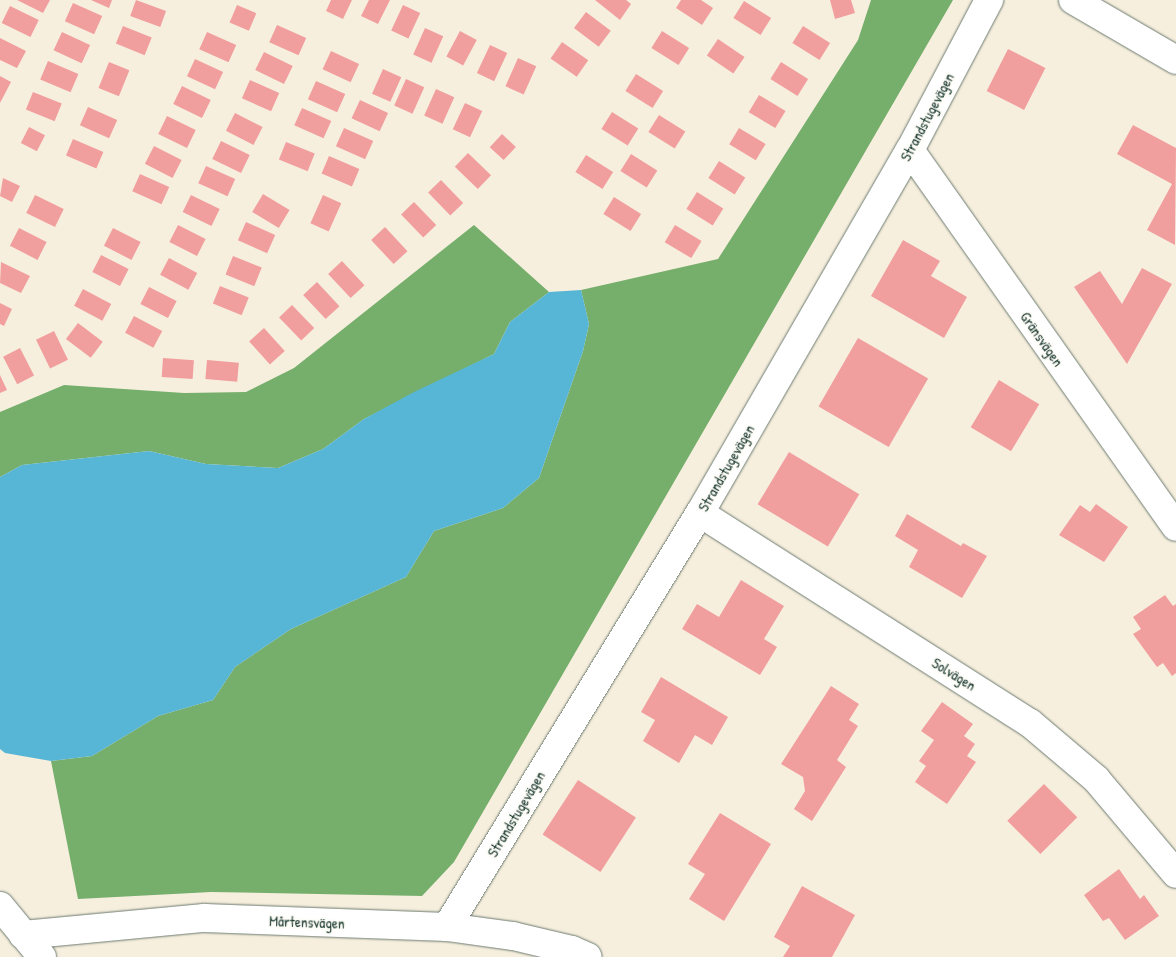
<!DOCTYPE html>
<meta charset="utf-8">
<style>
body{margin:0}
#map{position:relative;width:1176px;height:957px;overflow:hidden;background:#f7efde;font-family:"Patrick Hand",sans-serif}
div>[style]{position:absolute}
.forest>*{inset:0;background:#76ae6c}
.water>*{inset:0;background:#57b6d5}
.building>*{inset:0;background:#f19f9e;transform-origin:0 0}
.roads{filter:drop-shadow(0 0 1px #6b7b70) drop-shadow(0 0 1px #6b7b70)}
.minor>*{height:28px;margin:-14px;padding:0 14px;transform-origin:14px;border-radius:14px;background:#fff}
span{translate:-50% -50%;white-space:nowrap;text-align:center;line-height:1.15;-webkit-text-stroke:4px #fdfcf7;paint-order:stroke}
.street-label{font-size:15px;color:#1f3d34}
</style>
<div id="map">
<div class="forest">
<div style="clip-path:polygon(871px 0,953px 0,454px 862px,422px 896px,211px 892px,78px 899px,51px 761px,92px 756px,158px 716px,213px 700px,235px 667px,291px 629px,406px 577px,434px 531px,503px 508px,539px 478px,583px 351px,589px 324px,581px 290px,718px 259px,858px 40px)"></div>
<div style="clip-path:polygon(474px 225px,549px 292px,510px 322px,494px 354px,364px 419px,323px 449px,278px 468px,206px 464px,149px 451px,22px 465px,0 477px,0 412px,64px 385px,184px 393px,246px 392px,294px 368px)"></div>
</div>
<div class="water">
<div style="clip-path:polygon(581px 290px,589px 324px,583px 351px,539px 478px,503px 508px,434px 531px,406px 577px,291px 629px,235px 667px,213px 700px,158px 716px,92px 756px,51px 761px,5px 753px,0 749px,0 477px,22px 465px,149px 451px,206px 464px,278px 468px,323px 449px,364px 419px,414px 392px,494px 354px,510px 322px,549px 292px)"></div>
</div>
<div class="building">
<div style="clip-path:polygon(17px 0,50px 0,43px 13px)"></div>
<div style="clip-path:polygon(91px 0,112px 0,109px 8px)"></div>
<div style="left:136px;top:0;width:32px;height:17px;rotate:20deg"></div>
<div style="clip-path:polygon(331px 0,352px 0,343px 19px,326px 11px)"></div>
<div style="clip-path:polygon(369px 0,390px 0,378px 24px,361px 16px)"></div>
<div style="clip-path:polygon(595px 0,626px 0,631px 4px,620px 20px)"></div>
<div style="clip-path:polygon(681px 0,701px 0,713px 8px,702px 25px,676px 8px)"></div>
<div style="clip-path:polygon(830px 0,851px 0,855px 13px,835px 19px)"></div>
<div style="left:744px;top:1px;width:32px;height:20px;rotate:32deg"></div>
<div style="left:73px;top:3px;width:32px;height:20px;rotate:24deg"></div>
<div style="left:237px;top:5px;width:21px;height:19px;rotate:23deg"></div>
<div style="left:403px;top:5px;width:19px;height:28px;rotate:25deg"></div>
<div style="left:10px;top:6px;width:32px;height:19px;rotate:26deg"></div>
<div style="left:586px;top:12px;width:31px;height:20px;rotate:37deg"></div>
<div style="left:277px;top:25px;width:32px;height:19px;rotate:24deg"></div>
<div style="left:123px;top:26px;width:31px;height:19px;rotate:22deg"></div>
<div style="left:803px;top:26px;width:32px;height:20px;rotate:32deg"></div>
<div style="left:425px;top:28px;width:20px;height:29px;rotate:24deg"></div>
<div style="left:460px;top:31px;width:19px;height:29px;rotate:28deg"></div>
<div style="left:662px;top:31px;width:32px;height:20px;rotate:32deg"></div>
<div style="left:62px;top:32px;width:31px;height:20px;rotate:25deg"></div>
<div style="left:207px;top:32px;width:32px;height:19px;rotate:24deg"></div>
<div style="clip-path:polygon(0 38px,26px 51px,17px 68px,0 60px)"></div>
<div style="left:718px;top:39px;width:32px;height:20px;rotate:34deg"></div>
<div style="left:562px;top:42px;width:32px;height:20px;rotate:35deg"></div>
<div style="left:490px;top:45px;width:19px;height:31px;rotate:25deg"></div>
<div style="left:1008px;top:49px;width:42px;height:47px;rotate:27deg"></div>
<div style="left:331px;top:51px;width:31px;height:20px;rotate:25deg"></div>
<div style="left:264px;top:52px;width:32px;height:20px;rotate:26deg"></div>
<div style="left:518px;top:58px;width:20px;height:31px;rotate:24deg"></div>
<div style="left:195px;top:59px;width:31px;height:19px;rotate:25deg"></div>
<div style="left:48px;top:61px;width:33px;height:20px;rotate:23deg"></div>
<div style="left:109px;top:62px;width:22px;height:28px;rotate:22deg"></div>
<div style="left:781px;top:62px;width:32px;height:20px;rotate:32deg"></div>
<div style="left:383px;top:69px;width:20px;height:27px;rotate:24deg"></div>
<div style="left:636px;top:74px;width:32px;height:20px;rotate:32deg"></div>
<div style="clip-path:polygon(0 76px,11px 82px,0 103px)"></div>
<div style="left:406px;top:79px;width:20px;height:29px;rotate:24deg"></div>
<div style="left:250px;top:80px;width:32px;height:20px;rotate:24deg"></div>
<div style="left:316px;top:81px;width:32px;height:20px;rotate:24deg"></div>
<div style="left:182px;top:86px;width:32px;height:20px;rotate:26deg"></div>
<div style="left:436px;top:89px;width:20px;height:29px;rotate:24deg"></div>
<div style="left:33px;top:92px;width:31px;height:19px;rotate:22deg"></div>
<div style="left:759px;top:95px;width:31px;height:20px;rotate:31deg"></div>
<div style="left:360px;top:100px;width:31px;height:20px;rotate:25deg"></div>
<div style="left:465px;top:103px;width:19px;height:29px;rotate:25deg"></div>
<div style="left:88px;top:107px;width:32px;height:20px;rotate:24deg"></div>
<div style="left:302px;top:108px;width:32px;height:19px;rotate:24deg"></div>
<div style="left:612px;top:112px;width:31px;height:20px;rotate:32deg"></div>
<div style="left:235px;top:113px;width:31px;height:20px;rotate:27deg"></div>
<div style="left:659px;top:115px;width:31px;height:20px;rotate:32deg"></div>
<div style="left:167px;top:116px;width:32px;height:20px;rotate:26deg"></div>
<div style="clip-path:polygon(1133px 125px,1176px 148px,1175px 245px,1147px 230px,1172px 184px,1117px 154px)"></div>
<div style="left:29px;top:127px;width:18px;height:18px;rotate:27deg"></div>
<div style="left:344px;top:128px;width:32px;height:20px;rotate:24deg"></div>
<div style="left:739px;top:128px;width:31px;height:19px;rotate:31deg"></div>
<div style="left:502px;top:134px;width:19px;height:18px;rotate:43deg"></div>
<div style="left:73px;top:139px;width:33px;height:18px;rotate:23deg"></div>
<div style="left:221px;top:141px;width:32px;height:20px;rotate:26deg"></div>
<div style="left:286px;top:142px;width:31px;height:19px;rotate:22deg"></div>
<div style="left:154px;top:146px;width:31px;height:20px;rotate:27deg"></div>
<div style="left:468px;top:153px;width:32px;height:19px;rotate:44deg"></div>
<div style="left:631px;top:154px;width:31px;height:20px;rotate:32deg"></div>
<div style="left:586px;top:155px;width:32px;height:20px;rotate:32deg"></div>
<div style="left:329px;top:156px;width:33px;height:19px;rotate:23deg"></div>
<div style="left:719px;top:161px;width:31px;height:20px;rotate:32deg"></div>
<div style="left:206px;top:166px;width:32px;height:19px;rotate:24deg"></div>
<div style="left:140px;top:174px;width:32px;height:19px;rotate:24deg"></div>
<div style="clip-path:polygon(3px 178px,20px 186px,12px 202px,0 196px)"></div>
<div style="left:441px;top:180px;width:32px;height:18px;rotate:46deg"></div>
<div style="left:697px;top:192px;width:31px;height:20px;rotate:32deg"></div>
<div style="left:263px;top:194px;width:31px;height:21px;rotate:31deg"></div>
<div style="left:35px;top:195px;width:32px;height:20px;rotate:26deg"></div>
<div style="left:191px;top:195px;width:32px;height:19px;rotate:26deg"></div>
<div style="left:323px;top:195px;width:20px;height:31px;rotate:24deg"></div>
<div style="left:614px;top:197px;width:32px;height:20px;rotate:32deg"></div>
<div style="left:414px;top:202px;width:32px;height:18px;rotate:46deg"></div>
<div style="left:246px;top:222px;width:32px;height:20px;rotate:24deg"></div>
<div style="left:178px;top:225px;width:31px;height:19px;rotate:27deg"></div>
<div style="left:675px;top:225px;width:31px;height:20px;rotate:31deg"></div>
<div style="left:385px;top:227px;width:33px;height:19px;rotate:47deg"></div>
<div style="left:19px;top:228px;width:31px;height:20px;rotate:27deg"></div>
<div style="left:113px;top:228px;width:31px;height:20px;rotate:27deg"></div>
<div style="clip-path:polygon(903px 240px,940px 261px,931px 276px,967px 297px,944px 338px,871px 296px)"></div>
<div style="left:101px;top:255px;width:31px;height:19px;rotate:27deg"></div>
<div style="left:233px;top:256px;width:31px;height:20px;rotate:22deg"></div>
<div style="left:169px;top:258px;width:32px;height:19px;rotate:28deg"></div>
<div style="left:342px;top:261px;width:33px;height:19px;rotate:47deg"></div>
<div style="clip-path:polygon(1px 262px,30px 276px,21px 293px,0 283px)"></div>
<div style="clip-path:polygon(1142px 268px,1172px 284px,1127px 364px,1074px 287px,1100px 271px,1122px 304px)"></div>
<div style="left:317px;top:282px;width:33px;height:19px;rotate:47deg"></div>
<div style="left:220px;top:286px;width:31px;height:19px;rotate:22deg"></div>
<div style="left:149px;top:287px;width:31px;height:19px;rotate:27deg"></div>
<div style="left:83px;top:289px;width:32px;height:19px;rotate:28deg"></div>
<div style="clip-path:polygon(0 303px,12px 309px,4px 326px,0 324px)"></div>
<div style="left:292px;top:305px;width:32px;height:18px;rotate:46deg"></div>
<div style="left:134px;top:316px;width:32px;height:19px;rotate:28deg"></div>
<div style="left:78px;top:323px;width:31px;height:20px;rotate:37deg"></div>
<div style="left:264px;top:328px;width:31px;height:20px;rotate:48deg"></div>
<div style="left:54px;top:331px;width:32px;height:20px;rotate:64deg"></div>
<div style="left:858px;top:338px;width:81px;height:79px;rotate:30deg"></div>
<div style="left:20px;top:348px;width:31px;height:19px;rotate:63deg"></div>
<div style="left:163px;top:358px;width:31px;height:19px;rotate:4deg"></div>
<div style="left:207px;top:360px;width:32px;height:19px;rotate:5deg"></div>
<div style="clip-path:polygon(0 375px,7px 390px,0 393px)"></div>
<div style="left:999px;top:380px;width:47px;height:55px;rotate:31deg"></div>
<div style="left:789px;top:452px;width:82px;height:61px;rotate:31deg"></div>
<div style="clip-path:polygon(1096px 504px,1128px 527px,1104px 562px,1059px 535px,1080px 505px,1090px 512px)"></div>
<div style="clip-path:polygon(907px 514px,961px 546px,963px 543px,987px 556px,962px 598px,909px 567px,918px 550px,895px 536px)"></div>
<div style="clip-path:polygon(741px 580px,784px 606px,764px 639px,777px 647px,760px 675px,682px 629px,697px 604px,719px 617px)"></div>
<div style="clip-path:polygon(1165px 595px,1173px 606px,1176px 604px,1176px 673px,1172px 676px,1163px 663px,1157px 667px,1133px 634px,1141px 629px,1133px 617px)"></div>
<div style="clip-path:polygon(661px 677px,728px 717px,712px 745px,695px 735px,679px 763px,643px 741px,655px 720px,641px 712px)"></div>
<div style="clip-path:polygon(831px 686px,859px 704px,849px 720px,858px 726px,837px 760px,846px 767px,812px 821px,794px 809px,805px 791px,803px 777px,781px 764px)"></div>
<div style="clip-path:polygon(942px 702px,973px 724px,964px 736px,975px 744px,967px 756px,976px 762px,947px 804px,915px 782px,926px 766px,919px 761px,934px 740px,921px 731px)"></div>
<div style="left:578px;top:780px;width:69px;height:65px;rotate:33deg"></div>
<div style="left:1044px;top:784px;width:47px;height:52px;rotate:45deg"></div>
<div style="clip-path:polygon(720px 813px,771px 844px,724px 921px,689px 899px,705px 874px,688px 864px)"></div>
<div style="clip-path:polygon(1119px 869px,1140px 899px,1144px 895px,1159px 916px,1125px 940px,1109px 918px,1103px 921px,1084px 895px)"></div>
<div style="clip-path:polygon(802px 886px,855px 915px,832px 957px,783px 957px,790px 946px,774px 937px)"></div>
</div>
<div class="roads">
<div class="minor">
<div style="left:1073px;top:0;width:119px;rotate:30.2deg"></div>
<div style="left:910px;top:150px;width:461px;rotate:54.8deg"></div>
<div style="left:700px;top:513px;width:391px;rotate:32.5deg"></div>
<div style="left:1030px;top:723px;width:87px;rotate:40.3deg"></div>
<div style="left:1096px;top:779px;width:124px;rotate:49.9deg"></div>
<div style="left:0;top:906px;width:66px;rotate:50.5deg"></div>
<div style="left:447px;top:927px;width:485px;rotate:-58.6deg"></div>
<div style="left:700px;top:513px;width:419px;rotate:-60deg"></div>
<div style="left:910px;top:150px;width:170px;rotate:-62.2deg"></div>
<div style="left:23px;top:935px;width:182px;rotate:-5.4deg"></div>
<div style="left:204px;top:918px;width:243px;rotate:2.1deg"></div>
<div style="left:447px;top:927px;width:67px;rotate:7.8deg"></div>
<div style="left:513px;top:936px;width:61px;rotate:13.3deg"></div>
<div style="left:572px;top:950px;width:17px;rotate:24deg"></div>
</div>
</div>
<div class="street-label">
<span style="left:927px;top:117px;rotate:-62deg">Strandstugevägen</span>
<span style="left:1042px;top:339px;rotate:55deg">Gränsvägen</span>
<span style="left:726px;top:468px;rotate:-60deg">Strandstugevägen</span>
<span style="left:954px;top:674px;rotate:32deg">Solvägen</span>
<span style="left:516px;top:814px;rotate:-59deg">Strandstugevägen</span>
<span style="left:307px;top:922px;rotate:2deg">Mårtensvägen</span>
</div>
</div>
